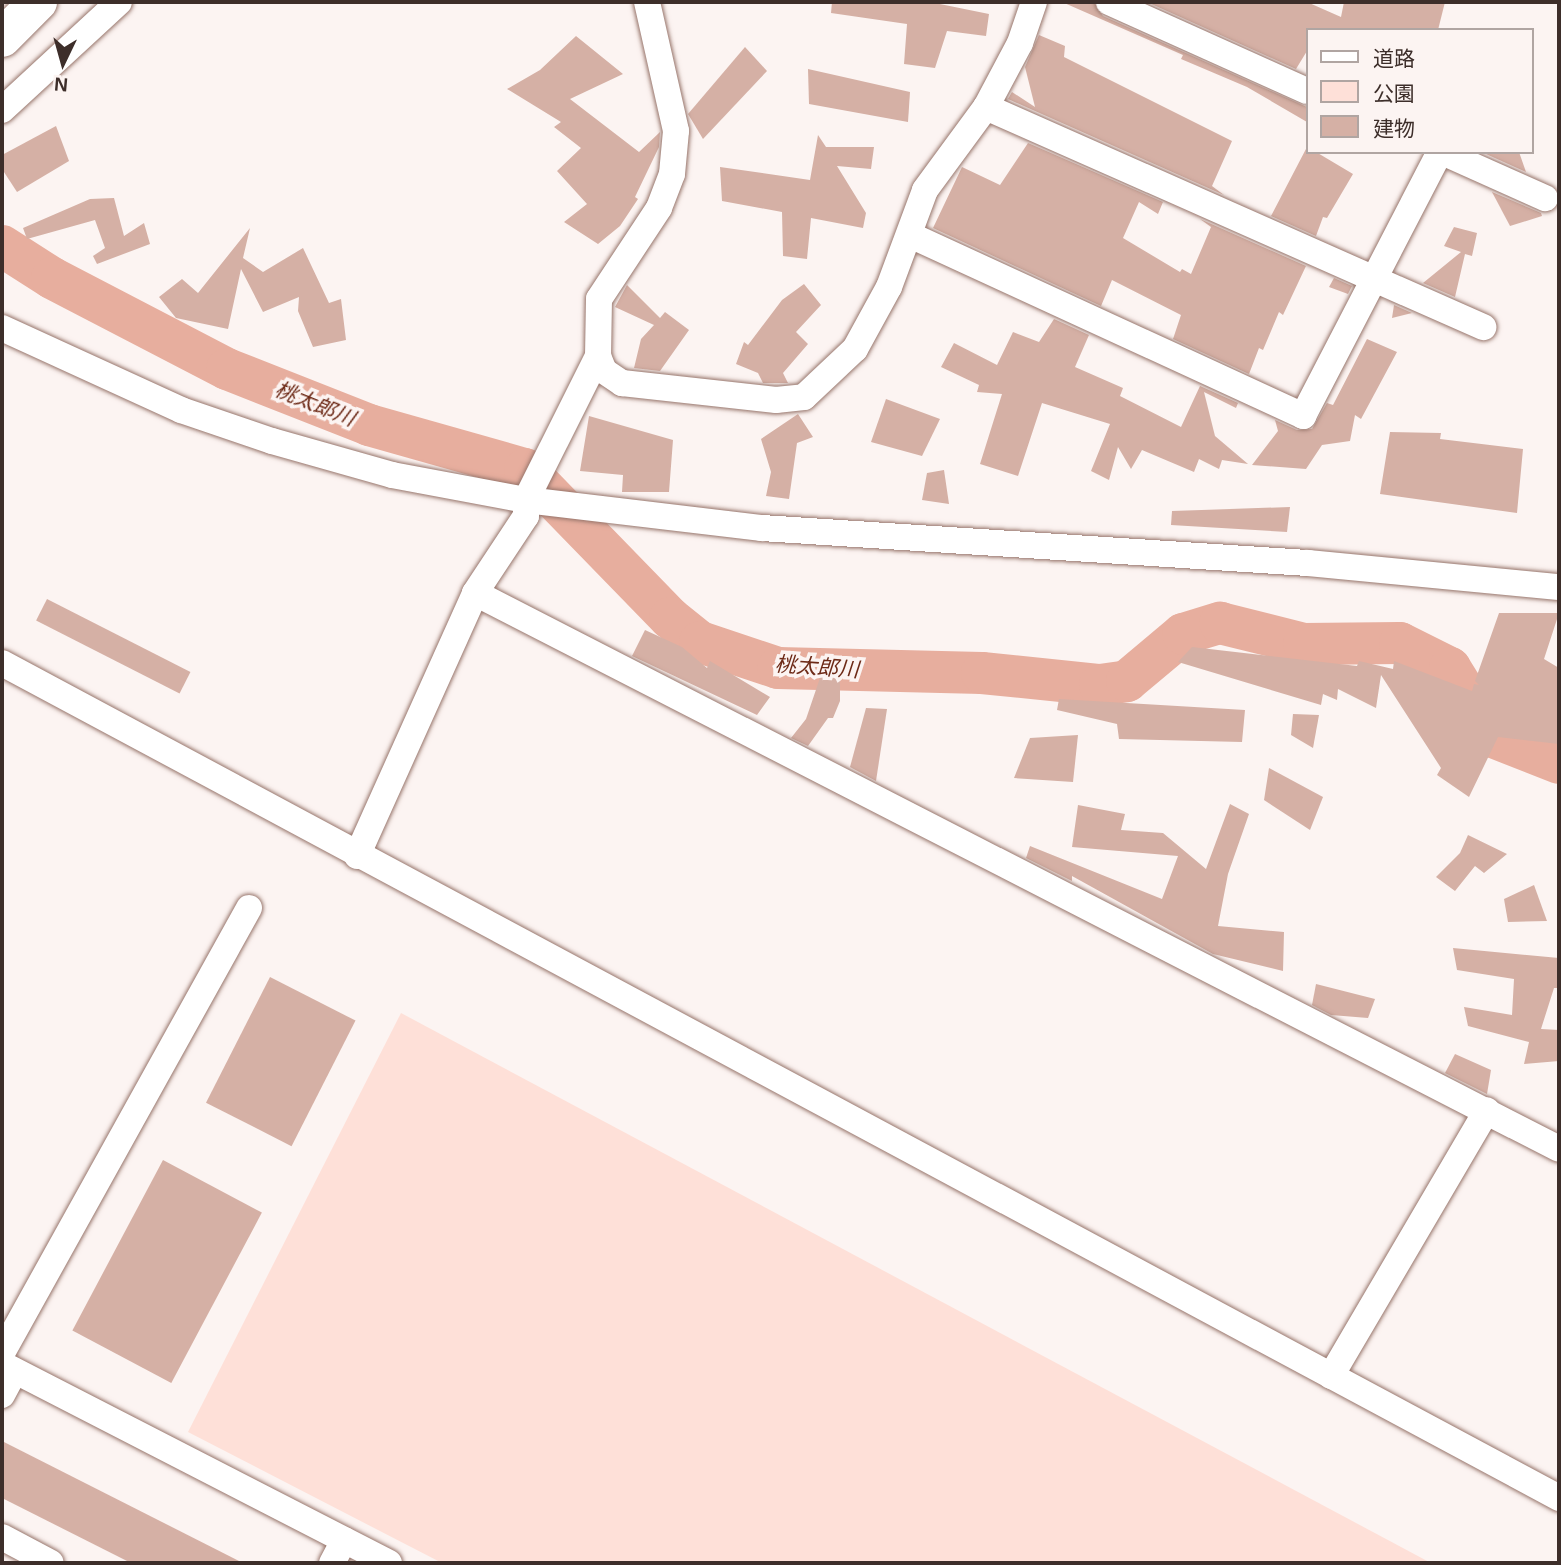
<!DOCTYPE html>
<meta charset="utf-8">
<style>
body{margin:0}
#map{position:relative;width:1561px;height:1565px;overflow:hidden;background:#fcf4f2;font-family:Helvetica,"Noto Sans JP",sans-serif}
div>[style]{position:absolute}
.green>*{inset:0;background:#fee0d8}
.river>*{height:42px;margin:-21px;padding:0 21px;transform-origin:21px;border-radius:21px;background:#e7ae9e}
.building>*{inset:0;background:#d5b0a5;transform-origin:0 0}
.roads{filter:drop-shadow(0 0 2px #97756b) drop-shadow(0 0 2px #97756b)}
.minor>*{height:26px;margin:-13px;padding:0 13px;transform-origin:13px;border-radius:13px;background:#fff}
.highway>*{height:38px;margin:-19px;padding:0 19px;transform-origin:19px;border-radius:19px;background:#fff}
span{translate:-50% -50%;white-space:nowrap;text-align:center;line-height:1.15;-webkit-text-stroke:7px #fcf4f2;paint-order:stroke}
.water-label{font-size:21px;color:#6d2a17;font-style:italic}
.frame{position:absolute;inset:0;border:4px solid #3d2e2a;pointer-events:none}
.legend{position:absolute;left:1306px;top:28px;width:228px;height:126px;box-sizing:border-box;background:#fcf4f2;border:2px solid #b0a5a2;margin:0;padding:9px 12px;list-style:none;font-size:21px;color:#3d2e2a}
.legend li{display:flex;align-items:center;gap:14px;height:35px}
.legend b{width:35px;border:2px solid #b0a5a2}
.north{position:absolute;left:28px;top:28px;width:70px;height:70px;-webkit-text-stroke:5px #fcf4f2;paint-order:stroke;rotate:185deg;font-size:19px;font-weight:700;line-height:28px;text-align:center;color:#3d2e2a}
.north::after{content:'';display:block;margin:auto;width:24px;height:32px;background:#3d2e2a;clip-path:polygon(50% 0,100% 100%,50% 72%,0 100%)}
</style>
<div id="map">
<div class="green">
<div style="clip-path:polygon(401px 1013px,1431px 1563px,442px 1563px,188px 1432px)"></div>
</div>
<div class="river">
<div style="left:2px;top:246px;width:59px;rotate:32.6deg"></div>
<div style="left:52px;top:278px;width:197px;rotate:27.5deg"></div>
<div style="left:227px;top:369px;width:153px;rotate:21.5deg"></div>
<div style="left:369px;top:425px;width:162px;rotate:15.8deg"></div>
<div style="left:525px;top:469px;width:208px;rotate:45.8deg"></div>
<div style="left:670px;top:618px;width:38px;rotate:39deg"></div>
<div style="left:700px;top:642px;width:82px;rotate:18.4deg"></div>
<div style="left:778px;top:668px;width:204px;rotate:1.4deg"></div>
<div style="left:982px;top:673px;width:119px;rotate:5.8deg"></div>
<div style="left:1100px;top:685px;width:27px;rotate:-8deg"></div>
<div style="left:1127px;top:681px;width:73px;rotate:-40deg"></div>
<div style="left:1183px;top:634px;width:39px;rotate:-17deg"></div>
<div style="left:1220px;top:623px;width:87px;rotate:14deg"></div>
<div style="left:1304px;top:644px;width:96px;rotate:-0.6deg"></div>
<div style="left:1400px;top:643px;width:56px;rotate:26.6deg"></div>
<div style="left:1450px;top:668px;width:81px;rotate:58.1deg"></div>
<div style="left:1493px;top:737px;width:71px;rotate:21.5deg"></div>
</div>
<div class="building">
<div style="clip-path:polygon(832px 2px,930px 2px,989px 14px,986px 36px,947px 31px,935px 68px,904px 64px,907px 24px,831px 13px)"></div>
<div style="clip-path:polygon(1062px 2px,1094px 2px,1103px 16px,1307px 107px,1307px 122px,1247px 87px,1181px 59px,1183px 55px)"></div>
<div style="clip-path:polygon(1147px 2px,1307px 2px,1341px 17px,1344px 2px,1445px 2px,1438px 30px,1307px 30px,1307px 51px,1296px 69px)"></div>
<div style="clip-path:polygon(1039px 35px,1065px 46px,1064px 57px,1232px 141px,1212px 186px,1224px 195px,1008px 99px,1012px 92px,1035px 107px,1025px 67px)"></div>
<div style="clip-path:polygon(576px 36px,623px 74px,570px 99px,639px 152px,660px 132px,659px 147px,635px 197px,638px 199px,620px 226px,598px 244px,564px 222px,587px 204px,557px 171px,581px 148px,554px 127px,561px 122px,507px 89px,540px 70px)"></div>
<div style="clip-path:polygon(745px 47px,767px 71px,703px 139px,688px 114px)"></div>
<div style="clip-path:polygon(808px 69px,910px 92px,908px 122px,809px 104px)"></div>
<div style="clip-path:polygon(56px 126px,69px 161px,17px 192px,2px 169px,2px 155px)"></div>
<div style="clip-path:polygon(818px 135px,826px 147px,874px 147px,871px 169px,837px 166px,866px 213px,863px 228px,811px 218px,807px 259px,783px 256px,782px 212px,722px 201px,720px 167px,810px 180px)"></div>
<div style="clip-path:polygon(1028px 143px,1163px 202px,1158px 214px,1139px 202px,1123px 238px,1180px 272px,1182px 269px,1191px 274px,1211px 227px,1200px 219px,1306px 266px,1283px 315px,1279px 312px,1263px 350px,1259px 348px,1249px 374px,1173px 339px,1181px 315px,1112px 280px,1101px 306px,933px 228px,962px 167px,1000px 185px)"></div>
<div style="clip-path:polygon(1307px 147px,1307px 152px,1316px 152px,1353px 174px,1327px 218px,1323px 217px,1316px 236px,1271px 216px)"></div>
<div style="clip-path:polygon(1485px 152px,1519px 152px,1526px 172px,1486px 154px)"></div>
<div style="clip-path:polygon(1492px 192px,1541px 213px,1542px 216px,1510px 226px)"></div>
<div style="clip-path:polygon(114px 198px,124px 236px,144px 223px,150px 244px,97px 264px,93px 256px,105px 248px,95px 220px,27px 239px,23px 228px,90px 199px)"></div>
<div style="clip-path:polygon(1454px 227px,1477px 233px,1472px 256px,1465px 254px,1455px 297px,1423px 283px,1461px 252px,1444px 246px)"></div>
<div style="clip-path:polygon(250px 228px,243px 258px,263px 272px,303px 248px,329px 303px,341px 299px,346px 340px,313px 347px,298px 311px,299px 297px,263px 312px,241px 269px,228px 329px,176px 318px,159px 297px,182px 279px,198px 293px)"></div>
<div style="clip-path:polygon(1334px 278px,1352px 286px,1348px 294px,1329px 287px)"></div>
<div style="clip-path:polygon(804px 284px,821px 305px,796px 332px,808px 344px,783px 373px,788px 383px,763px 383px,758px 373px,736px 364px,744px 342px,748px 345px,782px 300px)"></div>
<div style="clip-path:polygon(627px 285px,660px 318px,665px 312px,689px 330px,660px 371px,634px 368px,641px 339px,654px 325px,615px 307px)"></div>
<div style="clip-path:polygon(1394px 305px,1412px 313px,1392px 318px)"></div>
<div style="clip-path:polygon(1054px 319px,1089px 335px,1075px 367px,1123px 388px,1120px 396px,1181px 427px,1200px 386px,1238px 403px,1236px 408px,1204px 392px,1215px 436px,1248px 464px,1222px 460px,1219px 469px,1199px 459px,1194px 472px,1142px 450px,1131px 469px,1118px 447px,1109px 480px,1091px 471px,1110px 424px,1042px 403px,1018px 476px,980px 464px,1002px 394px,977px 392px,979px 385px,941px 367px,954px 343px,997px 365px,1013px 332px,1039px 342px)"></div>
<div style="clip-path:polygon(1367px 339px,1397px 352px,1361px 419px,1355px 415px,1350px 441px,1322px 445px,1306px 469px,1252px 465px,1278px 431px,1275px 420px,1297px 430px,1312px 429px,1327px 403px,1333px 405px)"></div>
<div style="clip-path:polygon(886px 399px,940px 419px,922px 456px,871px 442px)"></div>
<div style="clip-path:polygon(798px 414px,813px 437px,797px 443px,789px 499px,766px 496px,771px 472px,761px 439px)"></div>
<div style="clip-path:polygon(589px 416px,673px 440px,669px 492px,622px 492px,623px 475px,580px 471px)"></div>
<div style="clip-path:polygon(1390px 432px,1441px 433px,1440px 439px,1523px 449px,1517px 513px,1380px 494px)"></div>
<div style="clip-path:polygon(944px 470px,949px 504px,922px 500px,927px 473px)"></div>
<div style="clip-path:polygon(1290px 507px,1287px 532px,1171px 525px,1172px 511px)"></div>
<div style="left:47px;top:599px;width:161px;height:24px;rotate:27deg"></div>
<div style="clip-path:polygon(1499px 613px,1559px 613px,1544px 659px,1559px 668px,1559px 744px,1498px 737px,1469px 797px,1437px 775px,1441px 768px,1381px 675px,1376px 708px,1338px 689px,1337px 700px,1323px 694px,1321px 705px,1178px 662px,1192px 647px,1357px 666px,1359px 661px,1393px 669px,1394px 661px,1472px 691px,1474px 684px,1479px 685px,1475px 681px)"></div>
<div style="clip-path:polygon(645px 630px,682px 647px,707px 668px,710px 661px,770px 697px,757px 715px,632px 656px)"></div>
<div style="clip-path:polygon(822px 672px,840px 681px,840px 701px,833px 718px,828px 718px,808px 746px,791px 738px,806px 719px)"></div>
<div style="clip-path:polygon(1059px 699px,1245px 710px,1242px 742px,1119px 739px,1117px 724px,1057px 710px)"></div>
<div style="clip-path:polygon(866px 708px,887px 709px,876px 781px,850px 767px)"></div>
<div style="clip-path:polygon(1293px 714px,1319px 715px,1313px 748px,1291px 735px)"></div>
<div style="clip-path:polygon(1078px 735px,1073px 782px,1014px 778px,1030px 738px)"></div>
<div style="clip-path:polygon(1269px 768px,1323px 797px,1310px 830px,1264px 800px)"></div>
<div style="clip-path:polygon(1230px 804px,1249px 814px,1228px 874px,1218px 926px,1284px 932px,1283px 971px,1213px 954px,1072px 876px,1072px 881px,1026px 858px,1030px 846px,1162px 899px,1178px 856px,1072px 847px,1078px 805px,1125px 814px,1121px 830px,1163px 833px,1206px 869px)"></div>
<div style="clip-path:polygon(1468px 835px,1507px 854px,1484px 873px,1475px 866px,1455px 891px,1436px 877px,1460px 853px)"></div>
<div style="clip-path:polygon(1534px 885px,1547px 921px,1508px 922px,1504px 899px)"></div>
<div style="clip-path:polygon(1453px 948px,1559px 958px,1559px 988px,1554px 988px,1541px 1029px,1559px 1030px,1559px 1061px,1524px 1064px,1529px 1042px,1468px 1026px,1464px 1007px,1512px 1015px,1514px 979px,1457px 970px)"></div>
<div style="left:270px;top:977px;width:96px;height:141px;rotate:27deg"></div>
<div style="clip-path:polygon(1316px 984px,1375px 999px,1368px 1018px,1331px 1015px,1312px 1005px)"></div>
<div style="clip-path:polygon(1455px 1054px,1491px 1070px,1487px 1094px,1445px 1073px)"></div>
<div style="left:163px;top:1160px;width:112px;height:193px;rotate:28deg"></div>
<div style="clip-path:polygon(2px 1441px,243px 1563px,131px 1563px,2px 1498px)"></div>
</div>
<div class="roads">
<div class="minor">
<div style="left:647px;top:2px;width:132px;rotate:77.3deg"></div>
<div style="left:676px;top:131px;width:43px;rotate:95.3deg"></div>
<div style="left:672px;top:174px;width:36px;rotate:111deg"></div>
<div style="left:659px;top:208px;width:109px;rotate:123.4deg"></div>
<div style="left:599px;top:299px;width:57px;rotate:91deg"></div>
<div style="left:598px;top:356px;width:16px;rotate:68deg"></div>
<div style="left:604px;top:371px;width:22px;rotate:34deg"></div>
<div style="left:622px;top:383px;width:155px;rotate:6.3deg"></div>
<div style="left:776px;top:400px;width:28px;rotate:-6deg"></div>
<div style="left:804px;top:397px;width:70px;rotate:-43.3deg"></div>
<div style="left:855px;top:349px;width:71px;rotate:-61.3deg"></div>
<div style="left:889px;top:287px;width:103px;rotate:-69.6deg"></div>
<div style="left:925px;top:190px;width:103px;rotate:-53.7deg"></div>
<div style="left:986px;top:107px;width:72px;rotate:-62deg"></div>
<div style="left:1020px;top:43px;width:43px;rotate:-71.1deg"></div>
<div style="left:1109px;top:2px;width:217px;rotate:24.2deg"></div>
<div style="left:986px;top:107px;width:544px;rotate:23.88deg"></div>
<div style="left:2px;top:110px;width:159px;rotate:-42.7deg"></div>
<div style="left:1442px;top:152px;width:113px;rotate:24.1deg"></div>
<div style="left:910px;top:235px;width:433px;rotate:24.7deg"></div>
<div style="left:1303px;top:416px;width:297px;rotate:-62.6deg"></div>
<div style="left:2px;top:328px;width:197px;rotate:24.6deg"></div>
<div style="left:181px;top:410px;width:96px;rotate:18.8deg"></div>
<div style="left:272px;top:441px;width:125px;rotate:15.8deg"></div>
<div style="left:392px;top:475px;width:136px;rotate:10.6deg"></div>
<div style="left:526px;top:500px;width:238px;rotate:6.8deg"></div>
<div style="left:762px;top:528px;width:547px;rotate:3.67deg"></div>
<div style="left:1308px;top:563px;width:252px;rotate:5.5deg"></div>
<div style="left:475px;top:593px;width:1218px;rotate:27.15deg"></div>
<div style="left:2px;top:663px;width:1767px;rotate:28.2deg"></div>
<div style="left:357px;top:856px;width:288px;rotate:-65.8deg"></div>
<div style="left:475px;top:593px;width:92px;rotate:-56.5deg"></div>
<div style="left:526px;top:516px;width:16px;rotate:-90deg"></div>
<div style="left:526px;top:500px;width:161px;rotate:-63.4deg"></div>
<div style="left:2px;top:1353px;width:509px;rotate:-60.97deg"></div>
<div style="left:2px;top:1364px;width:435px;rotate:27.2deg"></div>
<div style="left:1331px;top:1376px;width:308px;rotate:-59.6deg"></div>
<div style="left:2px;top:1395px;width:26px;rotate:-62deg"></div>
<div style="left:2px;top:1537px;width:55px;rotate:28deg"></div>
<div style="left:332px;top:1563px;width:26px;rotate:-62deg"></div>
</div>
<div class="highway">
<div style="left:2px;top:38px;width:51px;rotate:-45deg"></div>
</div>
</div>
<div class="water-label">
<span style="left:315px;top:404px;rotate:22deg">桃太郎川</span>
<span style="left:817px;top:667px;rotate:4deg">桃太郎川</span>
</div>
<div class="frame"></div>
<ul class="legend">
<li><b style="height:9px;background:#fff"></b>道路</li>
<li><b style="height:19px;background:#fee0d8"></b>公園</li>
<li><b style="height:19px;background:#d5b0a5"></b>建物</li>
</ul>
<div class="north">N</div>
</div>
